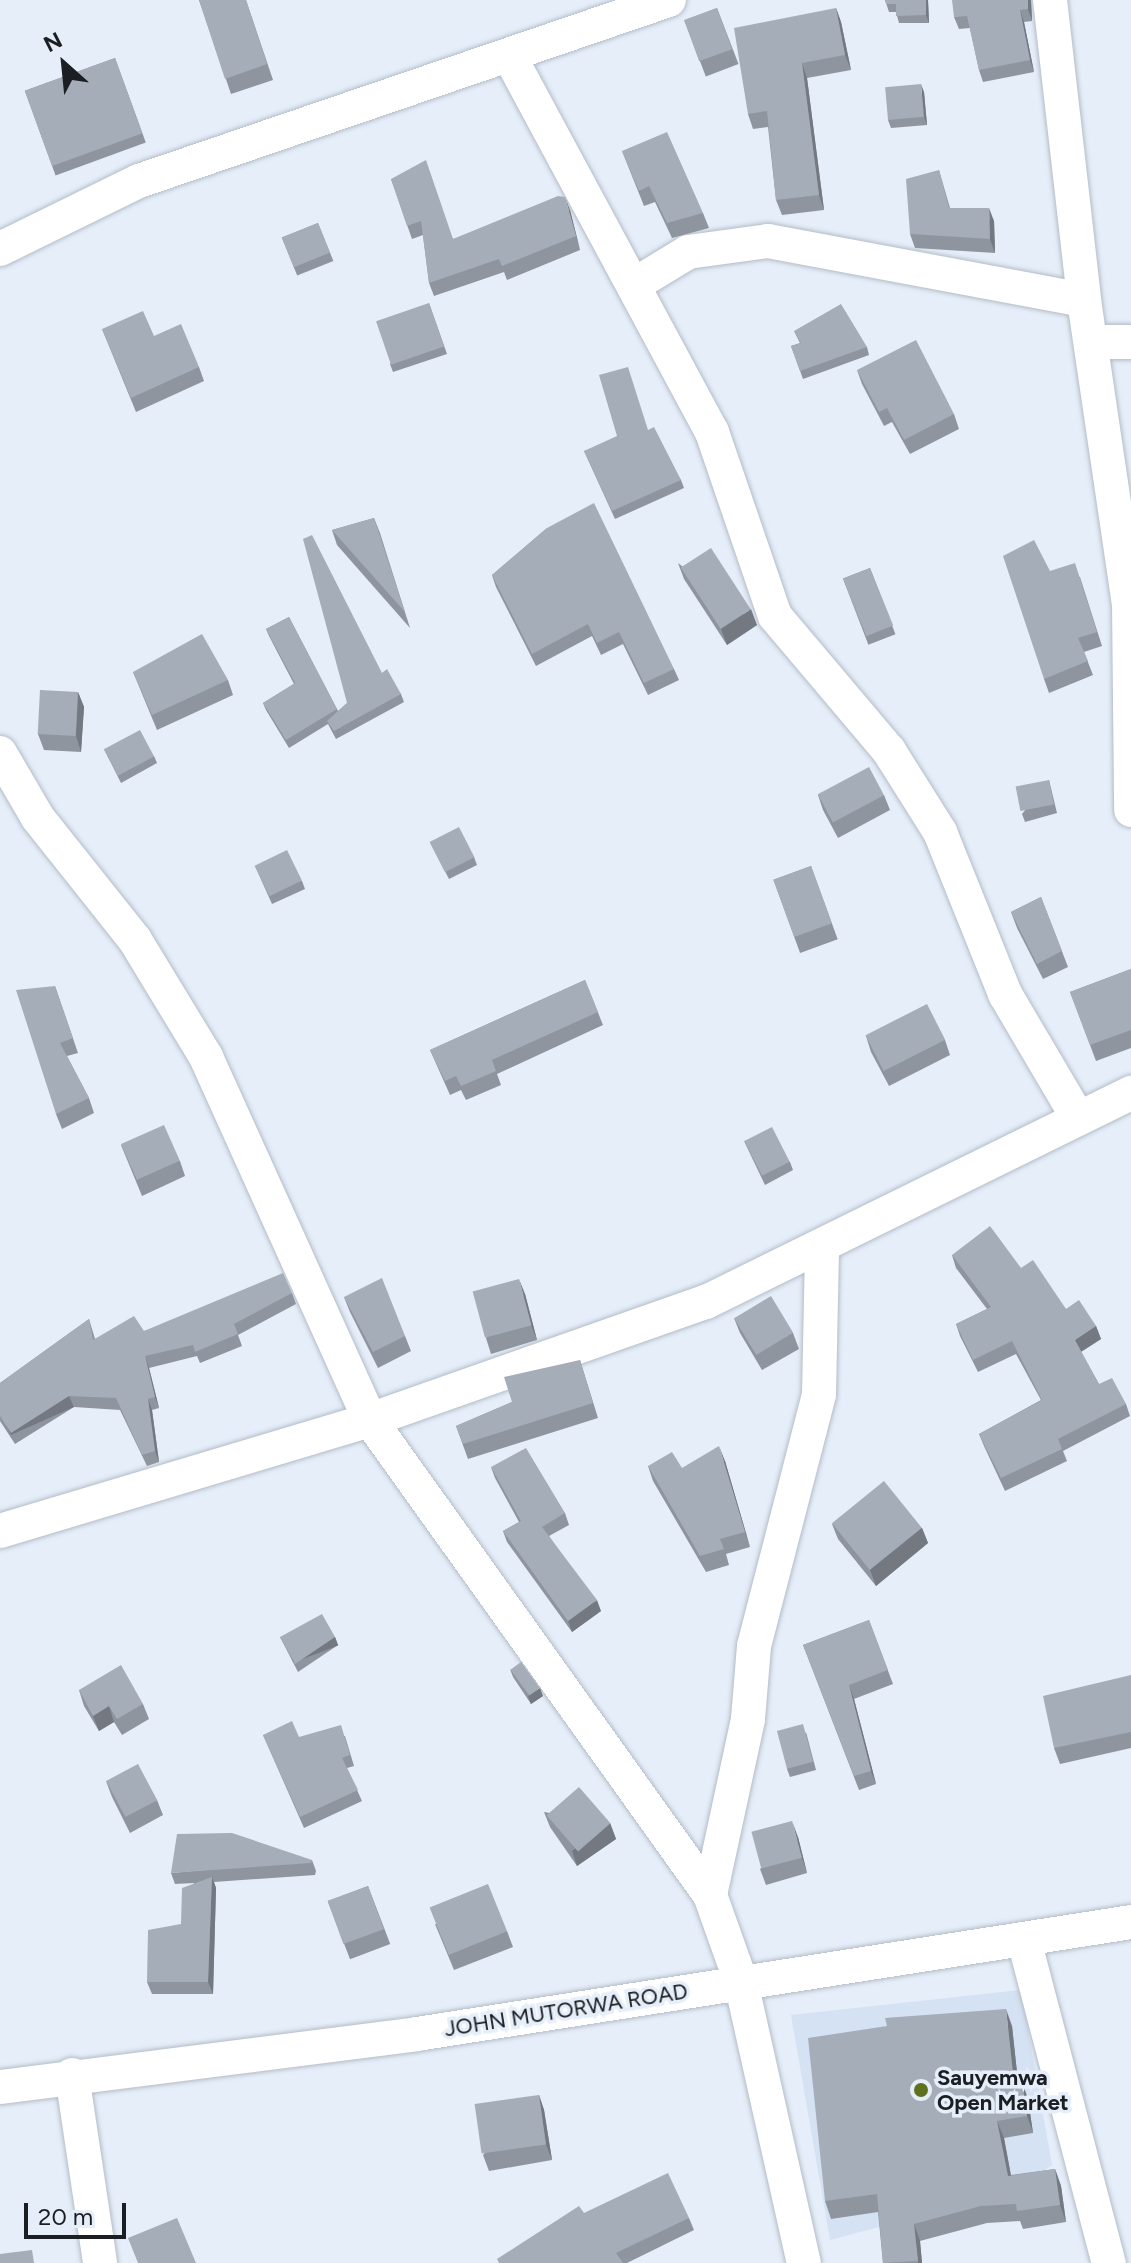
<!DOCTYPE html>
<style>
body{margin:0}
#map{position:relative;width:1131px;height:2263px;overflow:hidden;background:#e5eef9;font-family:Figtree,sans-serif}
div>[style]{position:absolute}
.built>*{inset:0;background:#d5e2f4}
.roads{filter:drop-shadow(0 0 2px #b3bcc7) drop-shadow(0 0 2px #b3bcc7)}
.minor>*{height:34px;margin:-17px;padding:0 17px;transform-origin:17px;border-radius:17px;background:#fff}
.wall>*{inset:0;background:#8e959e;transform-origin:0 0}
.shaded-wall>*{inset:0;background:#747981;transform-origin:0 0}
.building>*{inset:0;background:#a5adb8;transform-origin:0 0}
.dots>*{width:22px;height:22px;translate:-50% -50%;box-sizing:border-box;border:4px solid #e5eef9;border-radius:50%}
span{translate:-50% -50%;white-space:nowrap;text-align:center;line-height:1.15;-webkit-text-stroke:7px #e5eef9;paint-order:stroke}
.street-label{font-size:22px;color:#1b1e22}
.poi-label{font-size:22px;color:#1b1e22;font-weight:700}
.left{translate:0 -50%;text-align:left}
.north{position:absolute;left:24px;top:24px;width:80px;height:80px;-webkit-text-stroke:6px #e5eef9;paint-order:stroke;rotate:333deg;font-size:22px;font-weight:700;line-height:32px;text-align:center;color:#1b1e22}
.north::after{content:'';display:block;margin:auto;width:28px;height:36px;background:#1b1e22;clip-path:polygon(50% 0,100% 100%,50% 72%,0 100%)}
.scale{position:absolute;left:24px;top:2203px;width:102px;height:36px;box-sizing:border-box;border:4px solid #1b1e22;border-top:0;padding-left:10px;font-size:24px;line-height:28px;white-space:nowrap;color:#1b1e22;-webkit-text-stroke:6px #e5eef9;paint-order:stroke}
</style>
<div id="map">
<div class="built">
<div style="clip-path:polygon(1021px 1990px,1052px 2165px,1015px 2191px,830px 2240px,791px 2015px)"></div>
</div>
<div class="roads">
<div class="minor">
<div style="left:1050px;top:0;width:302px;rotate:83.5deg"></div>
<div style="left:510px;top:57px;width:426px;rotate:61.7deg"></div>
<div style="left:712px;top:432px;width:194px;rotate:71.1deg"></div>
<div style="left:775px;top:616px;width:177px;rotate:49.8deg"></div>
<div style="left:889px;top:751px;width:96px;rotate:57.8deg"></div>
<div style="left:940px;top:832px;width:175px;rotate:68.1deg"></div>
<div style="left:1005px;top:994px;width:142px;rotate:59.5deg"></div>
<div style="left:0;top:249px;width:155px;rotate:-26.1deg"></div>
<div style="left:139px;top:181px;width:560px;rotate:-18.86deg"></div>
<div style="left:634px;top:285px;width:63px;rotate:-31.4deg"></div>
<div style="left:688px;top:252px;width:81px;rotate:-7.8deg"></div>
<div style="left:768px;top:241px;width:321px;rotate:10.6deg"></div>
<div style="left:1084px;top:300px;width:307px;rotate:81.6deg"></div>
<div style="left:1129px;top:604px;width:206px;rotate:89.4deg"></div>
<div style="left:1096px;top:342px;width:35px"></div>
<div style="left:0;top:753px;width:75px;rotate:59.7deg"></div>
<div style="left:38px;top:818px;width:156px;rotate:51.5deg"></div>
<div style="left:135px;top:940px;width:137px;rotate:58.7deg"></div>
<div style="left:206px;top:1057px;width:398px;rotate:65.7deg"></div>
<div style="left:370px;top:1420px;width:584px;rotate:54.41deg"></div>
<div style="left:710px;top:1895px;width:92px;rotate:70.4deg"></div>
<div style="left:741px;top:1982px;width:288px;rotate:77.4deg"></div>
<div style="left:0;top:1531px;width:386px;rotate:-16.7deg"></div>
<div style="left:370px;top:1420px;width:356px;rotate:-19.4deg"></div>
<div style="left:706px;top:1302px;width:474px;rotate:-26.2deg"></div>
<div style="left:710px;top:1895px;width:180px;rotate:-77.8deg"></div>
<div style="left:748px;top:1719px;width:73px;rotate:-85.3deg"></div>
<div style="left:754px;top:1646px;width:260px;rotate:-75.5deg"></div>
<div style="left:819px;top:1394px;width:148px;rotate:-88.8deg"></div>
<div style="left:1024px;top:1940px;width:334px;rotate:75.3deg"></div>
<div style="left:72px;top:2075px;width:190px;rotate:81.5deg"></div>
<div style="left:0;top:2087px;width:420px;rotate:-7.2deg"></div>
<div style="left:417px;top:2034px;width:723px;rotate:-8.91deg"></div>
</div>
</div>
<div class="wall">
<div style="clip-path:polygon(199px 0,246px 0,273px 80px,231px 94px)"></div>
<div style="clip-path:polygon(885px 0,928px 0,929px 23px,899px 23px,896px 12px,889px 12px)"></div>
<div style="clip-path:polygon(1031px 0,1032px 21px,1024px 22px,1034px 72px,983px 82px,979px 70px,970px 28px,959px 29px,954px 17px)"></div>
<div style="left:717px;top:8px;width:60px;height:35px;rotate:69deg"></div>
<div style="clip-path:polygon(836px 8px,841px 22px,851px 70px,807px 78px,824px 210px,782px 215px,776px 200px,768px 127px,753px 129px,748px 114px)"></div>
<div style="left:115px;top:58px;width:90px;height:96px;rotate:70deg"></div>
<div style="clip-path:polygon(924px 92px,927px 125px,891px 128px,888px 120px)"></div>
<div style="clip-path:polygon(622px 151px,703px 213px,709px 228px,672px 238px,655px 202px,644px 206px)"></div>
<div style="clip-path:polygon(939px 170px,950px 208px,994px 221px,995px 253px,915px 248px,910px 234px)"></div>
<div style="clip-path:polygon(391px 179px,453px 239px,570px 210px,580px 250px,507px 280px,504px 272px,434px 296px,429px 283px,423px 235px,412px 239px)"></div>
<div style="left:318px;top:223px;width:41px;height:39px;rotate:68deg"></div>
<div style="clip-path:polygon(429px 303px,447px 354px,393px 372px,390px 364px)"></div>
<div style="clip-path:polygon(102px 329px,154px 336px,199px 367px,204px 381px,136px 412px)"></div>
<div style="clip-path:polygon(794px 331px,867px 347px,869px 355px,803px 379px,791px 346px,800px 343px)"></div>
<div style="clip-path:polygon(857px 370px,954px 414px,959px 429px,910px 454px,892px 422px,884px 426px,862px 384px)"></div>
<div style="clip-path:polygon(648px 430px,681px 480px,684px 488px,615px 519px,584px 451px)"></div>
<div style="clip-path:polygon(374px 518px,380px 533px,410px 628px,337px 545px,332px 530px)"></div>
<div style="clip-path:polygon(547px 528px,674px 669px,679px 680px,648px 695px,623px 644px,601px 655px,592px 636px,536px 666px,496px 587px,492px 575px)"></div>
<div style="clip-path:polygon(678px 563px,757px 625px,727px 645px,684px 579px)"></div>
<div style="left:870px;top:568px;width:71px;height:29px;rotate:69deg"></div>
<div style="clip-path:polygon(1050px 571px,1080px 577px,1102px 646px,1084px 652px,1093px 675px,1049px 693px,1044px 679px)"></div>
<div style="clip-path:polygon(289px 617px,338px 711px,382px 673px,401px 694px,404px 702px,336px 739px,328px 724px,289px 748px,266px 710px,263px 703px,294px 684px,269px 636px,266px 629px)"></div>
<div style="clip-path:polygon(133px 672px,228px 680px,233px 695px,157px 730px)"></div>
<div style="clip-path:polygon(78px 692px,84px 707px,81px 752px,44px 750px,38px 734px)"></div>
<div style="clip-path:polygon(104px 749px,154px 756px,157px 763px,121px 783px)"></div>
<div style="clip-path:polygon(1049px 780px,1057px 813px,1025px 822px,1022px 814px)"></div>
<div style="clip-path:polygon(818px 795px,884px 795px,890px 810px,838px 838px,823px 810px)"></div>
<div style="clip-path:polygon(430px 842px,474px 857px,477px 865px,449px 879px)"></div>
<div style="clip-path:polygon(255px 866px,302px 881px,305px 889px,272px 904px)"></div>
<div style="left:811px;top:866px;width:78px;height:40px;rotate:70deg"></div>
<div style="clip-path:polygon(1041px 897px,1068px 967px,1043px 979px,1017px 928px,1011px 912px)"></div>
<div style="clip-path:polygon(1131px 969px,1131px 1048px,1096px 1061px,1070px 992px)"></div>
<div style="clip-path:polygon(585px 980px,603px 1025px,497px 1074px,501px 1085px,466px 1100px,461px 1090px,450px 1095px,430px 1050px)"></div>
<div style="clip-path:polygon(55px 986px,78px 1053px,67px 1056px,89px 1098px,94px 1113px,62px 1129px,56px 1114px)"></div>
<div style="clip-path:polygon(866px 1036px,945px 1040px,950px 1055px,889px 1086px,871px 1052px)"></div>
<div style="clip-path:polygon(744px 1141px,790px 1162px,793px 1170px,765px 1185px)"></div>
<div style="clip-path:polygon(121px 1145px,180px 1161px,185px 1176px,142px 1196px)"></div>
<div style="clip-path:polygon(952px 1255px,1021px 1268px,1066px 1309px,1096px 1326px,1101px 1339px,1081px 1352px,1099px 1384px,1126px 1404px,1130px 1416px,1063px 1451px,1067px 1461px,1005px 1491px,984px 1446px,979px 1434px,1041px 1400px,1016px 1354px,978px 1372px,960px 1336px,956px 1324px,987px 1309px,956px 1268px)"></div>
<div style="clip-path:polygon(292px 1293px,296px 1304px,238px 1335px,242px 1346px,200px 1363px,197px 1356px,149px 1368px,159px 1408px,152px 1410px,159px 1462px,147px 1466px,120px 1410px,74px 1407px,15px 1444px,0 1421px,0 1383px,89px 1319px,95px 1339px,144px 1331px)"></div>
<div style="clip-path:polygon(525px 1294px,537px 1340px,491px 1354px,486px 1338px)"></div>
<div style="clip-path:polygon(344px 1297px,405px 1336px,411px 1351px,378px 1368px,350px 1312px)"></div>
<div style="clip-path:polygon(734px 1318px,793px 1333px,799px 1349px,762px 1370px,740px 1333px)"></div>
<div style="clip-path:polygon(580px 1360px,598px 1418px,468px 1459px,456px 1426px,512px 1402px)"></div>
<div style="clip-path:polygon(725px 1461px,750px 1547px,726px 1554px,729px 1565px,706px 1572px,653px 1481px,648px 1466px,682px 1468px)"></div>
<div style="clip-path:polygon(491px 1467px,565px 1513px,569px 1525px,549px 1536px,601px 1611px,572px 1632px,507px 1542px,503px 1531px,519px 1522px,495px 1478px)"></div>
<div style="clip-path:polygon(832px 1524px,922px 1528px,928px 1543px,876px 1586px,838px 1539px)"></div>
<div style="clip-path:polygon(869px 1620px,893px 1684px,854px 1699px,876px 1784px,859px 1790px,803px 1645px)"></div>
<div style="clip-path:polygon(280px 1637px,335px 1637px,338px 1645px,298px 1672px)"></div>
<div style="clip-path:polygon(510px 1669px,543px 1696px,531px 1704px,513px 1677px)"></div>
<div style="clip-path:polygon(1131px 1675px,1131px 1748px,1060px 1764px,1054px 1748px)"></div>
<div style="clip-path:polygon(79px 1690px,143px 1704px,149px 1719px,122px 1735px,114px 1722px,99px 1731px,84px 1706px)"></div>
<div style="clip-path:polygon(806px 1732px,816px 1770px,790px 1777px,787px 1769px)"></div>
<div style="clip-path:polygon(263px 1735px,299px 1737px,345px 1736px,354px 1766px,347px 1768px,362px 1801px,304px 1828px)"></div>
<div style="clip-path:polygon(106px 1781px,157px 1800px,163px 1815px,130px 1833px,112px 1797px)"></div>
<div style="clip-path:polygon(544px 1812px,610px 1823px,616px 1839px,577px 1866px,550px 1827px)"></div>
<div style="clip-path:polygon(798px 1837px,807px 1873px,766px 1885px,760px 1869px)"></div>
<div style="clip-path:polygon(312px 1860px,316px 1871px,315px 1875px,214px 1882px,216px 1888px,213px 1994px,152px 1994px,147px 1982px,181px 1924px,194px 1883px,175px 1884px,171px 1873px)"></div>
<div style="left:368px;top:1886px;width:62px;height:43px;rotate:69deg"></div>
<div style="clip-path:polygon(435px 1924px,507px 1931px,513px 1947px,454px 1970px)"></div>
<div style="clip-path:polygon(1012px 2026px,1018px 2082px,1022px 2082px,1028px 2099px,1033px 2133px,1004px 2138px,1011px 2175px,1055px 2169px,1061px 2186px,1066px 2222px,1023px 2229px,1020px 2221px,987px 2223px,920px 2241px,922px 2263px,883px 2263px,878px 2212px,831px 2219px,825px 2201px)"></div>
<div style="clip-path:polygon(539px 2095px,544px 2110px,552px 2160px,489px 2171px,483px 2155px)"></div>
<div style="clip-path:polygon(584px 2213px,689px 2218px,694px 2230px,627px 2263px,499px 2263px)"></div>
</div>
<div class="shaded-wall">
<div style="clip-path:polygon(926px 0,928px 0,929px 23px,926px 15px)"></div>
<div style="clip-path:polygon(1028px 0,1031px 0,1032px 21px,1028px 9px)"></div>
<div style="clip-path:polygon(836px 8px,841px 22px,851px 70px,845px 55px)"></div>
<div style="clip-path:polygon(1020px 10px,1024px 22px,1034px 72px,1030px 60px)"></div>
<div style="clip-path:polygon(802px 63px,807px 78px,824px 210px,819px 195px)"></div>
<div style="clip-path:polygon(921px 84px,924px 92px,927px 125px,924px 117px)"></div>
<div style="clip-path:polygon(565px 197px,570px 210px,580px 250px,576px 236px)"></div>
<div style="clip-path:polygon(989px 208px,994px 221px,995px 253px,990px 239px)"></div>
<div style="clip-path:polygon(751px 609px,757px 625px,727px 645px,721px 629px)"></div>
<div style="clip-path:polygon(78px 692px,84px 707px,81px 752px,76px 736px)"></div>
<div style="clip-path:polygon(519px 1279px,525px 1294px,537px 1340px,531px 1325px)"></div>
<div style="clip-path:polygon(1096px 1326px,1101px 1339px,1079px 1353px,1075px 1340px)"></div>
<div style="clip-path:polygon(145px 1356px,149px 1368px,159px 1408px,155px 1397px)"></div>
<div style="left:69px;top:1396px;width:12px;height:69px;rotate:66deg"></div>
<div style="clip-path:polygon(148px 1399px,152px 1410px,159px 1462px,155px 1451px)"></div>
<div style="clip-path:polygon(719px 1446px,725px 1461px,750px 1547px,745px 1532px)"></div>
<div style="clip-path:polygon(922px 1528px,928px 1543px,876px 1586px,870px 1570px)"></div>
<div style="clip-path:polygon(597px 1600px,601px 1611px,572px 1632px,568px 1621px)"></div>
<div style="left:335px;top:1637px;width:9px;height:48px;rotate:69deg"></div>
<div style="clip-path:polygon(849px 1685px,854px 1699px,876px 1784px,871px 1771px)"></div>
<div style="clip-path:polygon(540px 1688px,543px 1696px,531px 1704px,528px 1696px)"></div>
<div style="clip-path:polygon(109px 1706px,114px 1722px,99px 1731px,93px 1716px)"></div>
<div style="clip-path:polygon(792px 1821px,798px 1837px,807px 1873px,802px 1858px)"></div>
<div style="clip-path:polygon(610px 1823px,616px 1839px,577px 1866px,572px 1851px)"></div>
<div style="clip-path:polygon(212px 1877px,216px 1888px,213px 1994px,208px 1982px)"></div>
<div style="clip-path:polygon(1006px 2009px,1012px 2026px,1020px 2100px,1014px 2083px)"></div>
<div style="clip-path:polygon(1022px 2082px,1028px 2099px,1033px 2133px,1027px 2116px)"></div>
<div style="clip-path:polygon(539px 2095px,544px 2110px,552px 2160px,546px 2145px)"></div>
<div style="clip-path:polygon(997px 2121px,1004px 2138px,1014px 2193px,1008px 2176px)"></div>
<div style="clip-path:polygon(1055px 2169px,1061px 2186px,1066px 2222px,1060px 2205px)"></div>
<div style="clip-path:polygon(914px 2224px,920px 2241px,922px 2263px,918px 2263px,918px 2261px)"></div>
</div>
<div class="building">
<div style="clip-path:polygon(199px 0,246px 0,267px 64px,225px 79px)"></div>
<div style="clip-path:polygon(885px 0,926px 0,926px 15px,896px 16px,896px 4px,886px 4px)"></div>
<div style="clip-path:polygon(952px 0,1028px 0,1028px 9px,1020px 10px,1030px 60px,979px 70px,967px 16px,954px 17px)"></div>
<div style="left:717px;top:8px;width:44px;height:35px;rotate:70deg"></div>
<div style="clip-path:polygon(836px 8px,845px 55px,802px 63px,819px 195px,776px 200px,767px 111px,748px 114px,734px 28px)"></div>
<div style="left:115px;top:58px;width:80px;height:96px;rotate:70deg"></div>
<div style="left:921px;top:84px;width:33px;height:36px;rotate:85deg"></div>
<div style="clip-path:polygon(667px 132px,703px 213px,667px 223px,649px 186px,639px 191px,622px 151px)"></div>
<div style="clip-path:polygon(426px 160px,453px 239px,558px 196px,565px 197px,576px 236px,502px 266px,499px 259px,429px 283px,421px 221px,407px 226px,391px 179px)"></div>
<div style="clip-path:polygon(939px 170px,949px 208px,989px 208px,990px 239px,910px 234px,906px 179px)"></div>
<div style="left:318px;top:223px;width:32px;height:39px;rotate:68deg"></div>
<div style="left:429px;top:303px;width:46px;height:56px;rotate:71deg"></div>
<div style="clip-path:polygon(841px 304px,867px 347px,800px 371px,791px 346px,801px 343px,794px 331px)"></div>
<div style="clip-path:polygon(143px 311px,154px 336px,181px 324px,199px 367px,131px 398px,102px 329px)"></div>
<div style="clip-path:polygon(916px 340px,954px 414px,904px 440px,887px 408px,879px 412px,857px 370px)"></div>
<div style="clip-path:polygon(628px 367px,648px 430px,654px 427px,681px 480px,612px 511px,584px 451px,617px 436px,599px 375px)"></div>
<div style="clip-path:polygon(594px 503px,674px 669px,644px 683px,619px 632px,597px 643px,588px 624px,532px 654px,492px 575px,547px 528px)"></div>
<div style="clip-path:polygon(374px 518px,405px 612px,332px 530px)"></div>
<div style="clip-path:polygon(312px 535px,382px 673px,387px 669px,401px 694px,334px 731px,327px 721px,347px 703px,303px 539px)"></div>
<div style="clip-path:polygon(1034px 540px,1050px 571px,1075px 563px,1097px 632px,1078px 638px,1088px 661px,1044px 679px,1003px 556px)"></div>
<div style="left:711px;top:548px;width:73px;height:36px;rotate:57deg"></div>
<div style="left:870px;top:568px;width:62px;height:29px;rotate:68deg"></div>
<div style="clip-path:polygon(289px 617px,337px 709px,286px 740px,263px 703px,295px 683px,266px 629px)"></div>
<div style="clip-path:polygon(202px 634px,228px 680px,152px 715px,133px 672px)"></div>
<div style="left:40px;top:690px;width:38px;height:44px;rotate:3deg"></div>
<div style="left:140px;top:730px;width:30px;height:41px;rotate:62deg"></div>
<div style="left:869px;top:767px;width:32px;height:58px;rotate:62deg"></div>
<div style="left:1049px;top:780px;width:25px;height:34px;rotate:79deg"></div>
<div style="left:459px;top:827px;width:34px;height:33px;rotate:63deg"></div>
<div style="left:287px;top:850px;width:34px;height:36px;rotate:64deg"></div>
<div style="left:811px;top:866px;width:61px;height:40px;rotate:70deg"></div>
<div style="clip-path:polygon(1041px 897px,1062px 951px,1037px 964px,1011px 912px)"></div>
<div style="clip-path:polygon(1131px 969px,1131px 1030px,1090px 1045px,1070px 992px)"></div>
<div style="clip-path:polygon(585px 980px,598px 1012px,492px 1060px,496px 1071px,461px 1086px,456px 1076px,445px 1081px,430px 1050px)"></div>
<div style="clip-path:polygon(55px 986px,73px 1038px,60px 1043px,89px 1098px,56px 1114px,16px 990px)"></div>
<div style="left:927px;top:1004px;width:40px;height:69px;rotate:63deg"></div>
<div style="left:164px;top:1125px;width:39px;height:47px;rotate:66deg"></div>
<div style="left:772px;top:1127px;width:39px;height:31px;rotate:63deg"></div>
<div style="clip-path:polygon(990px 1226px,1021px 1268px,1033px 1260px,1066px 1309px,1079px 1300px,1096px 1326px,1075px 1340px,1099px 1384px,1112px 1378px,1126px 1404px,1058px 1439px,1062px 1449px,1001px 1478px,979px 1434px,1042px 1400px,1012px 1341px,973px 1360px,956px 1324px,991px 1307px,952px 1255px)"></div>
<div style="clip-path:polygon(283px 1273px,292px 1293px,234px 1324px,238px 1334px,195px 1352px,193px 1345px,145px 1356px,155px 1397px,148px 1399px,155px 1451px,142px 1455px,116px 1398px,69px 1396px,11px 1433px,0 1416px,0 1383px,89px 1319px,93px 1340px,134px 1316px,144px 1331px)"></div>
<div style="clip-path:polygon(382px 1278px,405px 1336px,373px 1352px,344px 1297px)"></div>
<div style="left:519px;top:1279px;width:48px;height:48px;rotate:75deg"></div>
<div style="left:771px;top:1296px;width:43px;height:43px;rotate:59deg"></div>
<div style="clip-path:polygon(580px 1360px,593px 1403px,463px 1444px,456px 1426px,512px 1402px,504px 1377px)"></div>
<div style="clip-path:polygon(719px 1446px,745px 1532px,720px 1539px,724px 1549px,700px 1556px,648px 1466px,672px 1452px,682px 1468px)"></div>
<div style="clip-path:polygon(526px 1448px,565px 1513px,542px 1527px,597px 1600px,568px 1621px,503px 1531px,521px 1521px,491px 1467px)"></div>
<div style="left:884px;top:1481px;width:60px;height:67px;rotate:51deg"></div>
<div style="clip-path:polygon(322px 1614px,335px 1637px,295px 1664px,280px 1637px)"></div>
<div style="clip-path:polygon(869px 1620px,888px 1670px,849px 1685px,871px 1771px,854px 1776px,803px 1645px)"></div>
<div style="left:521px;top:1662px;width:32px;height:13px;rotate:54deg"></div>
<div style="clip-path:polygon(121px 1665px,143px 1704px,117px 1719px,109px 1706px,93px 1716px,79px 1690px)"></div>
<div style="clip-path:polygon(1131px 1675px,1131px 1732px,1054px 1748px,1043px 1696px)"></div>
<div style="clip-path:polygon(292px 1721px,299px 1737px,341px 1725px,350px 1755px,342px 1758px,358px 1790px,300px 1817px,263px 1735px)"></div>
<div style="left:803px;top:1724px;width:39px;height:27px;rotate:75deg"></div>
<div style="left:138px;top:1764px;width:41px;height:36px;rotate:62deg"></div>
<div style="left:579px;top:1787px;width:48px;height:43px;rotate:49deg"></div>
<div style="left:792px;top:1821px;width:38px;height:42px;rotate:75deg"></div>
<div style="clip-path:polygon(232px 1833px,312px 1860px,311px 1863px,171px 1873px,177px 1834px)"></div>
<div style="clip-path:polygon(212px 1877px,208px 1982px,147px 1982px,148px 1930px,181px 1924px,182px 1888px)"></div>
<div style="left:488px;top:1884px;width:51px;height:63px;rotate:68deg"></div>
<div style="left:368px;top:1886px;width:46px;height:43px;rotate:70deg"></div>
<div style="clip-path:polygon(1006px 2009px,1014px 2083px,1022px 2082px,1027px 2116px,997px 2121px,1008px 2176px,1055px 2169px,1060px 2205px,1017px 2211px,1016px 2204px,981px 2206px,914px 2224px,918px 2261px,883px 2263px,877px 2194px,825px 2201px,808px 2038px,887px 2026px,885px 2018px)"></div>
<div style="left:539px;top:2095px;width:50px;height:65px;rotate:82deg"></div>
<div style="clip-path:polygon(668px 2173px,689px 2218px,616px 2253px,623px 2263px,499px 2263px,497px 2259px,579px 2206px,584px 2213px)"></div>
<div style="clip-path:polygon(177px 2218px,196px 2263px,138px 2263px,128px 2238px)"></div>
<div style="clip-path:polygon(32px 2250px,34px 2263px,0 2263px,0 2254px)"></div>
</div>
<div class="dots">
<div style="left:921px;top:2090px;background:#5f711f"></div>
</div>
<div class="street-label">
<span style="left:566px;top:2010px;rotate:-9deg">JOHN MUTORWA ROAD</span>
</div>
<div class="poi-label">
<span class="left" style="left:937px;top:2090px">Sauyemwa<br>Open Market</span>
</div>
<div class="north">N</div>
<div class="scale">20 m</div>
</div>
